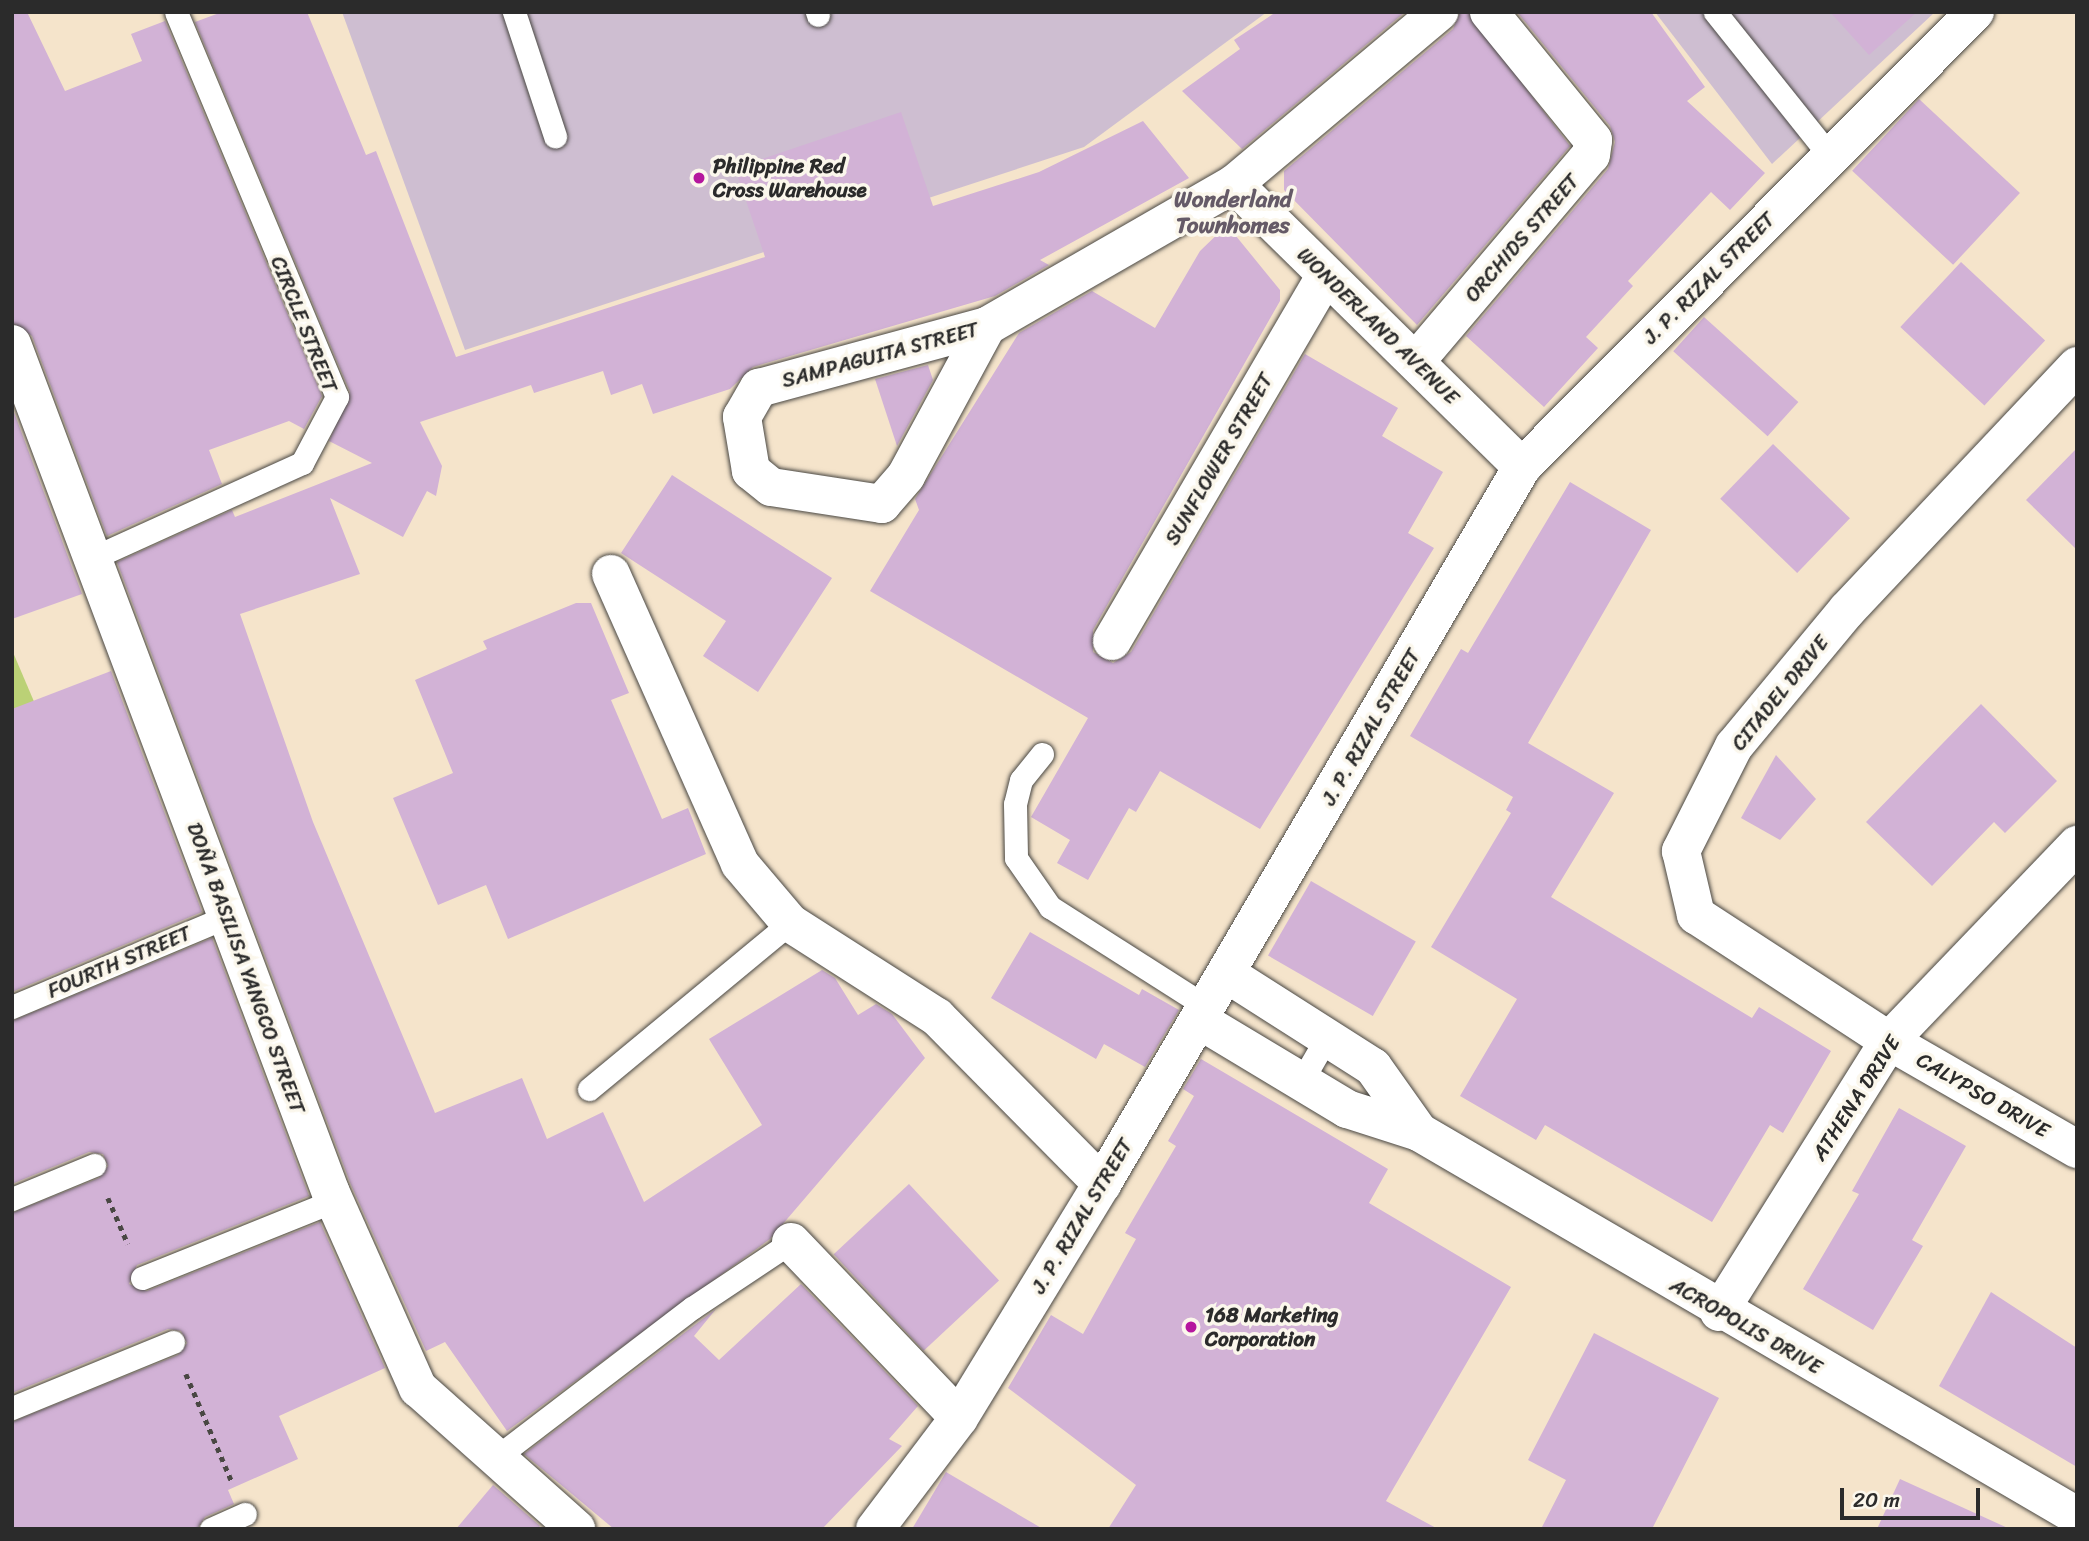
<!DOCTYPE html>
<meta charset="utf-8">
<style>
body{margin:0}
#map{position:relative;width:2089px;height:1541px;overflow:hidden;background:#f5e4cb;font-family:Sriracha,sans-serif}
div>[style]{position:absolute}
.industrial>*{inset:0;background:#cebed1}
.green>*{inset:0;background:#bbd176}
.building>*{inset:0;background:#d2b2d6;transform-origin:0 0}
.path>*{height:4.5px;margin-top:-2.25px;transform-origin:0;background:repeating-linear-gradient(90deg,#494743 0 5px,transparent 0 10px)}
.roads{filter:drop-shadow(0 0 2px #494743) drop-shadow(0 0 2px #494743)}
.service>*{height:23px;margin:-11.5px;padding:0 11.5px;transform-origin:11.5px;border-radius:11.5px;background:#fff}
.minor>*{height:38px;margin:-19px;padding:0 19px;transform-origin:19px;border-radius:19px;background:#fff}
.tertiary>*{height:38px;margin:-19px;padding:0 19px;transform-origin:19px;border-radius:19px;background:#fff}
.dots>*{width:19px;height:19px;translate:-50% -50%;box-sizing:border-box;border:4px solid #fbf7ec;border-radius:50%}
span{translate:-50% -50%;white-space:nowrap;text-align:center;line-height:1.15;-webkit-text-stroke:7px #fbf7ec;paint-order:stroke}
.poi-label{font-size:21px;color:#2b2b2b;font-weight:700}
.left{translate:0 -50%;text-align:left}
.street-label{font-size:21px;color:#2b2b2b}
.neighbourhood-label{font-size:23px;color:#655a67;font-weight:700}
.frame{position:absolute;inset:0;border:14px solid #2b2b2b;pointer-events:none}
.scale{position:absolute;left:1840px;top:1488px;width:140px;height:32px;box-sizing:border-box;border:4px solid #2b2b2b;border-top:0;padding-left:9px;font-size:21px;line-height:24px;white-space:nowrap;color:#2b2b2b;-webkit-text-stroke:5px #fbf7ec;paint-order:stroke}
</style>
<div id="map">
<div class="industrial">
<div style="clip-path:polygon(342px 12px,1267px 12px,1084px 147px,465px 350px)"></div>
<div style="clip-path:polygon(1655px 12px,1935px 12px,1772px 164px)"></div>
</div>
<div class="green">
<div style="clip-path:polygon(12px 650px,44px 725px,12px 739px)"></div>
</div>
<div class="building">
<div style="clip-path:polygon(12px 12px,27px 12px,65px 91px,142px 61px,131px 34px,165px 21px,322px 396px,304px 429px,289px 421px,209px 450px,222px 484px,107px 536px,32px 336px,12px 323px)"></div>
<div style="clip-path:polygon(222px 12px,307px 12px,366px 155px,376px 151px,456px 357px,765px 257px,735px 168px,901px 112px,933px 206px,1039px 172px,1143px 121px,1189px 178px,1040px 260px,1049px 265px,995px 296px,753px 367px,730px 389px,653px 414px,642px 384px,611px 395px,603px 371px,534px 393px,531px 385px,420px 422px,442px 466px,436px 496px,427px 491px,403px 537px,330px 498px,360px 574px,240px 614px,313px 822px,435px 1113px,522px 1078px,547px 1139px,603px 1112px,644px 1202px,762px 1125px,709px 1039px,822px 970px,835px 978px,858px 1015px,876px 1004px,892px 1014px,925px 1058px,770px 1239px,507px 1431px,445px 1342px,426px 1351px,351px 1185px,117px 562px,232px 510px,235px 517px,372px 463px,329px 441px,350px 392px,195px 22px)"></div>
<div style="clip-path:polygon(1276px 12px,1405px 12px,1242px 149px,1182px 91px,1240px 49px,1234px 40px)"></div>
<div style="clip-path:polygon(1460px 12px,1468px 12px,1570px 146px,1417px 325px,1284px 190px,1284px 171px,1453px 29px)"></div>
<div style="clip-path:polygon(1517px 12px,1651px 12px,1705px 87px,1687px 101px,1765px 173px,1730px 210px,1711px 192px,1628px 281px,1633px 286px,1586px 337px,1598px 348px,1544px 407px,1466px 336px,1608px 169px,1615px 142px,1610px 126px)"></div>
<div style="clip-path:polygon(1830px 12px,1917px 12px,1869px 55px)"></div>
<div style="left:1919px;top:99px;width:138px;height:98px;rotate:43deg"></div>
<div style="clip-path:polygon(1227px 225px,1280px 290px,1280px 301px,1093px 630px,1093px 652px,1113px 663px,1131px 652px,1305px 354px,1398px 408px,1382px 436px,1443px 472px,1408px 533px,1434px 548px,1260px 829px,1160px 771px,1136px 812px,1129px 808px,1088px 880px,1057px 863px,1070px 840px,1031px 817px,1088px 718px,870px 591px,919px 510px,915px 499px,1019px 333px,1092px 291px,1155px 328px,1200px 251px)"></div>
<div style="left:1961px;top:262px;width:115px;height:89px;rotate:43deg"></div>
<div style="left:1704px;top:317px;width:127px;height:46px;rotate:42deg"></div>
<div style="clip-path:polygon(928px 365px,933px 380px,897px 446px,875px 379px)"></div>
<div style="clip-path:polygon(12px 407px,82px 594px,12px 619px)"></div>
<div style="left:1773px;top:444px;width:107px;height:76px;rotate:44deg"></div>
<div style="clip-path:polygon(2077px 448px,2077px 550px,2026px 500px)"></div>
<div style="clip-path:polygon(672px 475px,832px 578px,758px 692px,703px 656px,726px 621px,621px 553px)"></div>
<div style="clip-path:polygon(1570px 482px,1651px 530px,1528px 743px,1614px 793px,1551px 897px,1752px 1018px,1759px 1007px,1831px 1051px,1783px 1133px,1770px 1125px,1712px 1222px,1545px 1125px,1536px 1140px,1460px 1096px,1517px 999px,1431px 947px,1511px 813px,1506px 810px,1513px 797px,1410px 736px,1461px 649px,1468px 653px)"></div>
<div style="clip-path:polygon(576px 603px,591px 603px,629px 693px,611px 700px,662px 819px,688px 808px,706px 854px,508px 939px,486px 885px,438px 905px,393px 798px,453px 773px,415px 680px,487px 649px,483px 641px)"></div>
<div style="clip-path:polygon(111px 671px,202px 912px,12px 992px,12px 709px)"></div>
<div style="clip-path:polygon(1981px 704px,2057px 781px,2005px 833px,1994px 822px,1932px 886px,1866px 822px)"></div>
<div style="clip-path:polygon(1776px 755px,1816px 799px,1780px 840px,1741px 818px)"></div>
<div style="left:1311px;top:881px;width:121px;height:86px;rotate:30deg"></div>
<div style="clip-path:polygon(1030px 932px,1139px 995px,1142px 989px,1179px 1010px,1145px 1067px,1104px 1044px,1096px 1059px,991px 998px)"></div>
<div style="clip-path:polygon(212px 938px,309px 1196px,137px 1265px,129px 1284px,147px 1291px,320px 1222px,385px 1368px,279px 1416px,298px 1459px,228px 1490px,234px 1504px,205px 1517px,197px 1529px,12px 1529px,12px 1422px,178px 1355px,187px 1343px,181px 1331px,168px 1329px,12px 1393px,12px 1213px,99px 1178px,108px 1166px,103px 1154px,89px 1152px,12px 1184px,12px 1021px)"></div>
<div style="clip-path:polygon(1201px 1059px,1388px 1169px,1369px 1203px,1511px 1287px,1386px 1501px,1438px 1529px,1108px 1529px,1136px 1485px,1008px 1388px,1051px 1315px,1083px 1334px,1136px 1239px,1125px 1233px,1176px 1146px,1168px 1141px,1194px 1096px,1183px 1089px)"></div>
<div style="clip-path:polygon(1899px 1108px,1966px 1146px,1912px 1240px,1923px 1246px,1873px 1330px,1803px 1289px,1859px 1194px,1852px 1191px)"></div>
<div style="left:909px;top:1184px;width:132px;height:103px;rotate:47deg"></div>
<div style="clip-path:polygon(801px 1284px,918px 1406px,889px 1439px,902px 1446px,822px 1529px,614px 1529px,524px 1454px,716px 1309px,694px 1336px,719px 1360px)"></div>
<div style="clip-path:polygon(1991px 1292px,2077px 1348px,2077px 1467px,1939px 1386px)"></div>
<div style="clip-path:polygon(1594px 1333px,1719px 1398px,1652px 1529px,1541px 1529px,1566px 1480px,1528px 1460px)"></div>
<div style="clip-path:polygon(946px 1472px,1043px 1529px,912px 1529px)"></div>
<div style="clip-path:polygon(1900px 1479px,2010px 1529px,1877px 1529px)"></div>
<div style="clip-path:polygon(493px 1485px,540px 1526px,538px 1529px,456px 1529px)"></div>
</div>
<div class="path">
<div style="left:108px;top:1198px;width:50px;rotate:66.5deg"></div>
<div style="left:186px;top:1374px;width:117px;rotate:66.9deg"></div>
</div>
<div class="roads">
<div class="service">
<div style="left:514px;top:12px;width:131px;rotate:71.7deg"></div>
<div style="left:817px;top:12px;width:3px;rotate:72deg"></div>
<div style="left:1715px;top:12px;width:184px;rotate:51.4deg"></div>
<div style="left:97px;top:556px;width:225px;rotate:-24.4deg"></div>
<div style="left:302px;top:463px;width:75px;rotate:-62.1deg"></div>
<div style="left:337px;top:397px;width:417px;rotate:-112.7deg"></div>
<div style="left:1042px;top:754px;width:33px;rotate:129deg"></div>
<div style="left:1021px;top:780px;width:25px;rotate:104deg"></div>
<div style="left:1015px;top:804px;width:54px;rotate:88.9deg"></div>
<div style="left:1016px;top:858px;width:60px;rotate:55.2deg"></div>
<div style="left:1050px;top:907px;width:186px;rotate:32.5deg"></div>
<div style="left:12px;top:1007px;width:232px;rotate:-22.8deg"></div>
<div style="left:1301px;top:1082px;width:52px;rotate:-60deg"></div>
<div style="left:589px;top:1089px;width:261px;rotate:-39.6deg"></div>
<div style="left:12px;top:1199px;width:89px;rotate:-22.5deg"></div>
<div style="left:142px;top:1278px;width:207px;rotate:-21.9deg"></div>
<div style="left:12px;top:1408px;width:174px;rotate:-22.3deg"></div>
<div style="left:497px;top:1457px;width:245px;rotate:-37.4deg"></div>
<div style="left:692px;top:1308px;width:119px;rotate:-33.7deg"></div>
<div style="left:211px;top:1529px;width:37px;rotate:-24deg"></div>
</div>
<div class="minor">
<div style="left:1234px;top:184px;width:404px;rotate:44.5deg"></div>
<div style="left:987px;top:326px;width:170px;rotate:118.4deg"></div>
<div style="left:906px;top:476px;width:37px;rotate:131deg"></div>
<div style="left:882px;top:504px;width:112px;rotate:-171.3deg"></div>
<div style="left:771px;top:487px;width:26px;rotate:-141deg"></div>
<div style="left:751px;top:471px;width:55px;rotate:-99.5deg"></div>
<div style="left:742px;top:417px;width:34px;rotate:-60deg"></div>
<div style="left:759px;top:388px;width:236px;rotate:-15.2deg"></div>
<div style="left:987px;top:326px;width:285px;rotate:-29.9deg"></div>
<div style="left:1234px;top:184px;width:268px;rotate:-40deg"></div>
<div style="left:12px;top:344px;width:907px;rotate:69.41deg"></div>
<div style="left:331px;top:1193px;width:214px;rotate:66deg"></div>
<div style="left:418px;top:1388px;width:212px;rotate:41.7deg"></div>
<div style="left:1416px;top:361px;width:270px;rotate:-49.7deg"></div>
<div style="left:1591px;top:155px;width:15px;rotate:-82deg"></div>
<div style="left:1593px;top:140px;width:165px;rotate:-129.1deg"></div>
<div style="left:2077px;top:366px;width:335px;rotate:133.3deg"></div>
<div style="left:1847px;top:610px;width:177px;rotate:129.7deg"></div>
<div style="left:1734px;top:746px;width:118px;rotate:116.8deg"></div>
<div style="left:1681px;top:851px;width:66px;rotate:76.8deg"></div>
<div style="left:1696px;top:915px;width:230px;rotate:33.1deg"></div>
<div style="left:1889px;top:1041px;width:217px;rotate:29.9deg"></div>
<div style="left:611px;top:574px;width:317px;rotate:66deg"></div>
<div style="left:740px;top:864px;width:77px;rotate:49.7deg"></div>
<div style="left:790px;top:923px;width:174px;rotate:32.6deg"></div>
<div style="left:937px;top:1017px;width:235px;rotate:45.3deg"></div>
<div style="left:1112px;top:641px;width:423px;rotate:-59.7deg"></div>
<div style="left:1227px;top:974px;width:173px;rotate:32.5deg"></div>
<div style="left:1373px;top:1067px;width:80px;rotate:54.7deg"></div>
<div style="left:1199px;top:1020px;width:173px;rotate:31deg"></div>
<div style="left:1347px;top:1109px;width:76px;rotate:17.7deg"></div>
<div style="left:1419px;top:1132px;width:762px;rotate:30.27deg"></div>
<div style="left:791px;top:1242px;width:243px;rotate:46.3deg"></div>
<div style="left:1719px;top:1312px;width:320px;rotate:-57.9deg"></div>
<div style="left:1889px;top:1041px;width:272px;rotate:-46.2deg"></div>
</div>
<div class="tertiary">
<div style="left:875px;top:1529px;width:139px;rotate:-52.9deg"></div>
<div style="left:959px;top:1418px;width:274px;rotate:-58.6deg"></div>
<div style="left:1102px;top:1184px;width:831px;rotate:-59.64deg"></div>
<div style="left:1522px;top:467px;width:642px;rotate:-45.13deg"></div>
</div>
</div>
<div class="dots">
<div style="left:699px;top:178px;background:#b5179e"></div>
<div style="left:1191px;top:1327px;background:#b5179e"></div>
</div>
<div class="poi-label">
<span class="left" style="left:713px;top:178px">Philippine Red<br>Cross Warehouse</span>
<span class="left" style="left:1205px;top:1327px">168 Marketing<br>Corporation</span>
</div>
<div class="street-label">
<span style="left:1522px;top:238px;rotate:-49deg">ORCHIDS STREET</span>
<span style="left:1709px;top:278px;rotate:-45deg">J. P. RIZAL STREET</span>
<span style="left:304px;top:324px;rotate:68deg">CIRCLE STREET</span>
<span style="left:1378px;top:326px;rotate:44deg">WONDERLAND AVENUE</span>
<span style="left:880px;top:355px;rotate:-15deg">SAMPAGUITA STREET</span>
<span style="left:1219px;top:459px;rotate:-60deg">SUNFLOWER STREET</span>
<span style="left:1780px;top:693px;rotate:-51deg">CITADEL DRIVE</span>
<span style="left:1371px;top:727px;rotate:-60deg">J. P. RIZAL STREET</span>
<span style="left:119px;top:962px;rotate:-23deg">FOURTH STREET</span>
<span style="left:246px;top:968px;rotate:70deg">DOÑA BASILISA YANGCO STREET</span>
<span style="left:1983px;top:1095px;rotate:30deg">CALYPSO DRIVE</span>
<span style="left:1856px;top:1098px;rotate:-57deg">ATHENA DRIVE</span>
<span style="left:1082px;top:1216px;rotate:-59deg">J. P. RIZAL STREET</span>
<span style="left:1746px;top:1326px;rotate:30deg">ACROPOLIS DRIVE</span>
</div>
<div class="neighbourhood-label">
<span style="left:1233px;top:213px">Wonderland<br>Townhomes</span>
</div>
<div class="frame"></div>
<div class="scale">20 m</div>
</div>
